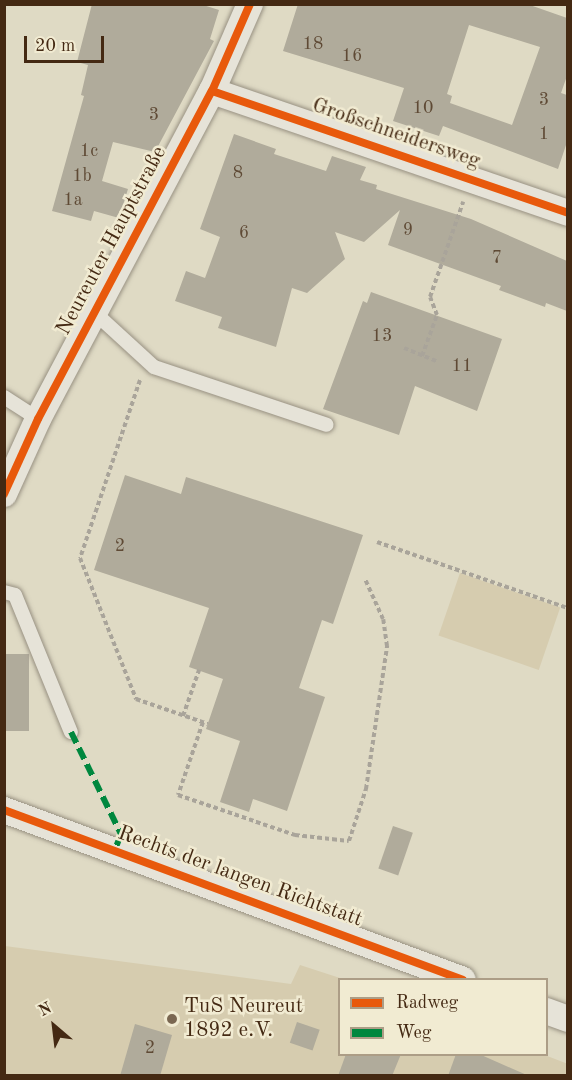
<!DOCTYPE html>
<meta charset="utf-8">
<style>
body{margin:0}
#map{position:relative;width:572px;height:1080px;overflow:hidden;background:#dfdac4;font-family:"Old Standard TT",serif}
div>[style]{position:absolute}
.green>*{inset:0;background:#d6ccaf;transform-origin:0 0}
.building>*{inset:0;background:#b0ab9b;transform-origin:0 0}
.path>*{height:4px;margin-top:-2px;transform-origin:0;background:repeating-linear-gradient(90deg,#a9a49a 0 4.5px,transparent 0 7.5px)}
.roads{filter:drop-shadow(0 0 2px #989182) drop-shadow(0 0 2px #989182)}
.service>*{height:14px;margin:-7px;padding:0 7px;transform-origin:7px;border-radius:7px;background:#e6e3d8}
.minor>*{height:26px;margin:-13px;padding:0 13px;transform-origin:13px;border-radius:13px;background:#e6e3d8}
.quiet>*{height:6px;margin-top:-3px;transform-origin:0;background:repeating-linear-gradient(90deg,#00873e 0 12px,transparent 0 18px)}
.cycleway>*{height:8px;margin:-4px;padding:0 4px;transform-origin:4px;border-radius:4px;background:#e8590c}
.dots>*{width:16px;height:16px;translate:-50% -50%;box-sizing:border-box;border:3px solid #f1ebd2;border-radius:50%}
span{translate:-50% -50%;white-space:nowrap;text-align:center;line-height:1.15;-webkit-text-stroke:5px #f1ebd2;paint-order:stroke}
.number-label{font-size:18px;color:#5f4a35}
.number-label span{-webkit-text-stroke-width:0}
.street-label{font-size:21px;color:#442913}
.poi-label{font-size:21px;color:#442913}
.left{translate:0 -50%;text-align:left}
.frame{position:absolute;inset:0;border:6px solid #442913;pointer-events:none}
.legend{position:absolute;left:338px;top:978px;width:210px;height:78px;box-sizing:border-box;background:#f1ebd2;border:2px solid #ac9d86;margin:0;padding:8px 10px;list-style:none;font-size:18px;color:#442913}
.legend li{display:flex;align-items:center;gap:12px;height:30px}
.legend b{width:30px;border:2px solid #ac9d86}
.north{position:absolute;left:24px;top:996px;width:60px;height:60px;-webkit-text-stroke:4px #f1ebd2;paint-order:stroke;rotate:332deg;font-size:16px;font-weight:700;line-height:24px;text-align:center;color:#442913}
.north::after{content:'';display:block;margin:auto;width:21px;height:27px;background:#442913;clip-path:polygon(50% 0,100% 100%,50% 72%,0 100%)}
.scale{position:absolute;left:24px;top:36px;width:80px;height:27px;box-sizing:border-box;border:3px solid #442913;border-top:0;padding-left:8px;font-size:18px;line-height:21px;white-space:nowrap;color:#442913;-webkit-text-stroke:4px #f1ebd2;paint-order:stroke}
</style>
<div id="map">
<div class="green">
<div style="left:460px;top:573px;width:106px;height:66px;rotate:19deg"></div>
<div style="clip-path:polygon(5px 946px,291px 984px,300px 965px,343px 979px,340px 980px,340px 1054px,542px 1054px,568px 1064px,567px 1076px,5px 1076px)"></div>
</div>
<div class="building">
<div style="clip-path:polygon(92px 4px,200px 4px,219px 10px,210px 39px,214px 41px,155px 152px,113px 142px,102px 181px,128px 189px,119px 218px,94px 211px,91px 221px,52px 211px,84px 96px,81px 95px,88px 65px,77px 62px)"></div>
<div style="clip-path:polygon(evenodd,298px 4px,527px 4px,567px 18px,567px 76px,561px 93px,567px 95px,567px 142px,558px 169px,443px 126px,439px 136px,393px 121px,404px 88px,283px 51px,298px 4px,469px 25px,540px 47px,512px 125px,450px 103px,452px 96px,447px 94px,469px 25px)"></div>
<div style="clip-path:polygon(234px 134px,276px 149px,274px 154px,326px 171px,332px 156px,366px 167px,360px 180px,377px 185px,376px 189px,471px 219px,567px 261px,567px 311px,546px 303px,545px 307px,499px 290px,501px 286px,388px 245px,400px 210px,364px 242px,335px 232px,345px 259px,307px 293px,292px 288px,276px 347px,218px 328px,222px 317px,175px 301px,186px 271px,205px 278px,220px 237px,200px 229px)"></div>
<div style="clip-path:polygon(371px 292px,502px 339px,477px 411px,415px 386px,399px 435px,323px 409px,363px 301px,367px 303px)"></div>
<div style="clip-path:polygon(125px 475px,181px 494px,186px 477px,363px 535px,333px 624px,322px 620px,299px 688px,325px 697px,287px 811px,253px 799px,249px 812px,220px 802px,240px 741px,206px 729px,223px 679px,189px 667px,209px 608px,94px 570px)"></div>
<div style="left:4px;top:654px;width:25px;height:77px"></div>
<div style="left:393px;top:826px;width:21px;height:45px;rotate:19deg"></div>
<div style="left:297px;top:1022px;width:24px;height:22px;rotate:19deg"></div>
<div style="clip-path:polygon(135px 1024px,172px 1035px,160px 1076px,120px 1076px)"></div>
<div style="clip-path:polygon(346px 1054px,401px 1054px,392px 1076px,338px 1076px)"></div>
<div style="clip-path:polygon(456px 1054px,479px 1054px,529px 1076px,448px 1076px)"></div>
</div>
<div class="path">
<div style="left:404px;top:348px;width:35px;rotate:22deg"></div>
<div style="left:422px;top:356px;width:44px;rotate:-69.9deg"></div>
<div style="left:437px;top:315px;width:19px;rotate:-111deg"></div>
<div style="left:430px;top:297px;width:101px;rotate:-70.8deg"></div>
<div style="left:140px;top:380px;width:188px;rotate:108.6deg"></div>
<div style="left:80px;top:558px;width:152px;rotate:68.3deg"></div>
<div style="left:136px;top:699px;width:76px;rotate:19.1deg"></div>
<div style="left:377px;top:542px;width:202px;rotate:19.1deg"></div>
<div style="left:183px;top:716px;width:49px;rotate:-70.8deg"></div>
<div style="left:203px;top:722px;width:77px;rotate:108.9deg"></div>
<div style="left:178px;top:795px;width:124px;rotate:18.9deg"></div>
<div style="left:295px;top:835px;width:54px;rotate:6.3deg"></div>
<div style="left:349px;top:841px;width:55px;rotate:-71.9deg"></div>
<div style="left:366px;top:789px;width:145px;rotate:-81.6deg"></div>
<div style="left:387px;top:646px;width:27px;rotate:-98deg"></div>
<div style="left:383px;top:619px;width:44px;rotate:-114.2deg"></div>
</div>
<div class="roads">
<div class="service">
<div style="left:95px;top:313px;width:80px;rotate:42.5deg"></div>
<div style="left:154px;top:367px;width:182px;rotate:18.5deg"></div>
<div style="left:4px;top:397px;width:40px;rotate:32.9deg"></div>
<div style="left:4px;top:592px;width:11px;rotate:15deg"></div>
<div style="left:15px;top:595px;width:148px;rotate:67.8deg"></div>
</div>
<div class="minor">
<div style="left:212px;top:91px;width:376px;rotate:18.9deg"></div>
<div style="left:4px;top:494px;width:82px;rotate:-65.6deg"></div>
<div style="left:38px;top:419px;width:371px;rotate:-62.1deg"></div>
<div style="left:212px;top:91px;width:95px;rotate:-66.4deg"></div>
<div style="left:4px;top:810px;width:489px;rotate:20.3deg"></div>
<div style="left:546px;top:1011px;width:23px;rotate:20deg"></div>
</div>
</div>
<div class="quiet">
<div style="left:71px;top:732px;width:114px;rotate:63.9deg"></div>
<div style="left:121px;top:834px;width:17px;rotate:111deg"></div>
</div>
<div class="cycleway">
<div style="left:212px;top:91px;width:376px;rotate:18.9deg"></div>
<div style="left:4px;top:494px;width:82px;rotate:-65.6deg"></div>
<div style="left:38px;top:419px;width:371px;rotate:-62.1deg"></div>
<div style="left:212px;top:91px;width:95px;rotate:-66.4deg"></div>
<div style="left:4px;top:810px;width:489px;rotate:20.3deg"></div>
</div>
<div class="dots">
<div style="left:172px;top:1019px;background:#7a6751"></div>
</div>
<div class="number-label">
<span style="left:313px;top:44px">18</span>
<span style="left:352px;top:56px">16</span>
<span style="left:544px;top:100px">3</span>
<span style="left:423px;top:108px">10</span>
<span style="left:154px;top:115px">3</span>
<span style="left:544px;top:134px">1</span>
<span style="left:89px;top:151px">1c</span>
<span style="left:238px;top:173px">8</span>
<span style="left:82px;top:176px">1b</span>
<span style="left:73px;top:200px">1a</span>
<span style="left:408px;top:230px">9</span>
<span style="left:244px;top:233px">6</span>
<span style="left:497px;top:258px">7</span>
<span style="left:382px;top:336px">13</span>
<span style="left:462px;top:366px">11</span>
<span style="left:120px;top:546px">2</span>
<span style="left:150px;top:1048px">2</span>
</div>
<div class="street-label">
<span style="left:396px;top:134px;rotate:19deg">Großschneidersweg</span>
<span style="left:112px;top:241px;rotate:-62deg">Neureuter Hauptstraße</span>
<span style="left:240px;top:877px;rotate:20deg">Rechts der langen Richtstatt</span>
</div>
<div class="poi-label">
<span class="left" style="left:184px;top:1019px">TuS Neureut<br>1892 e.V.</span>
</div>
<div class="frame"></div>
<ul class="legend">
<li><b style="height:8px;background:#e8590c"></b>Radweg</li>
<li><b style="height:8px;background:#00873e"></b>Weg</li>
</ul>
<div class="north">N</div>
<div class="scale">20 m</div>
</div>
